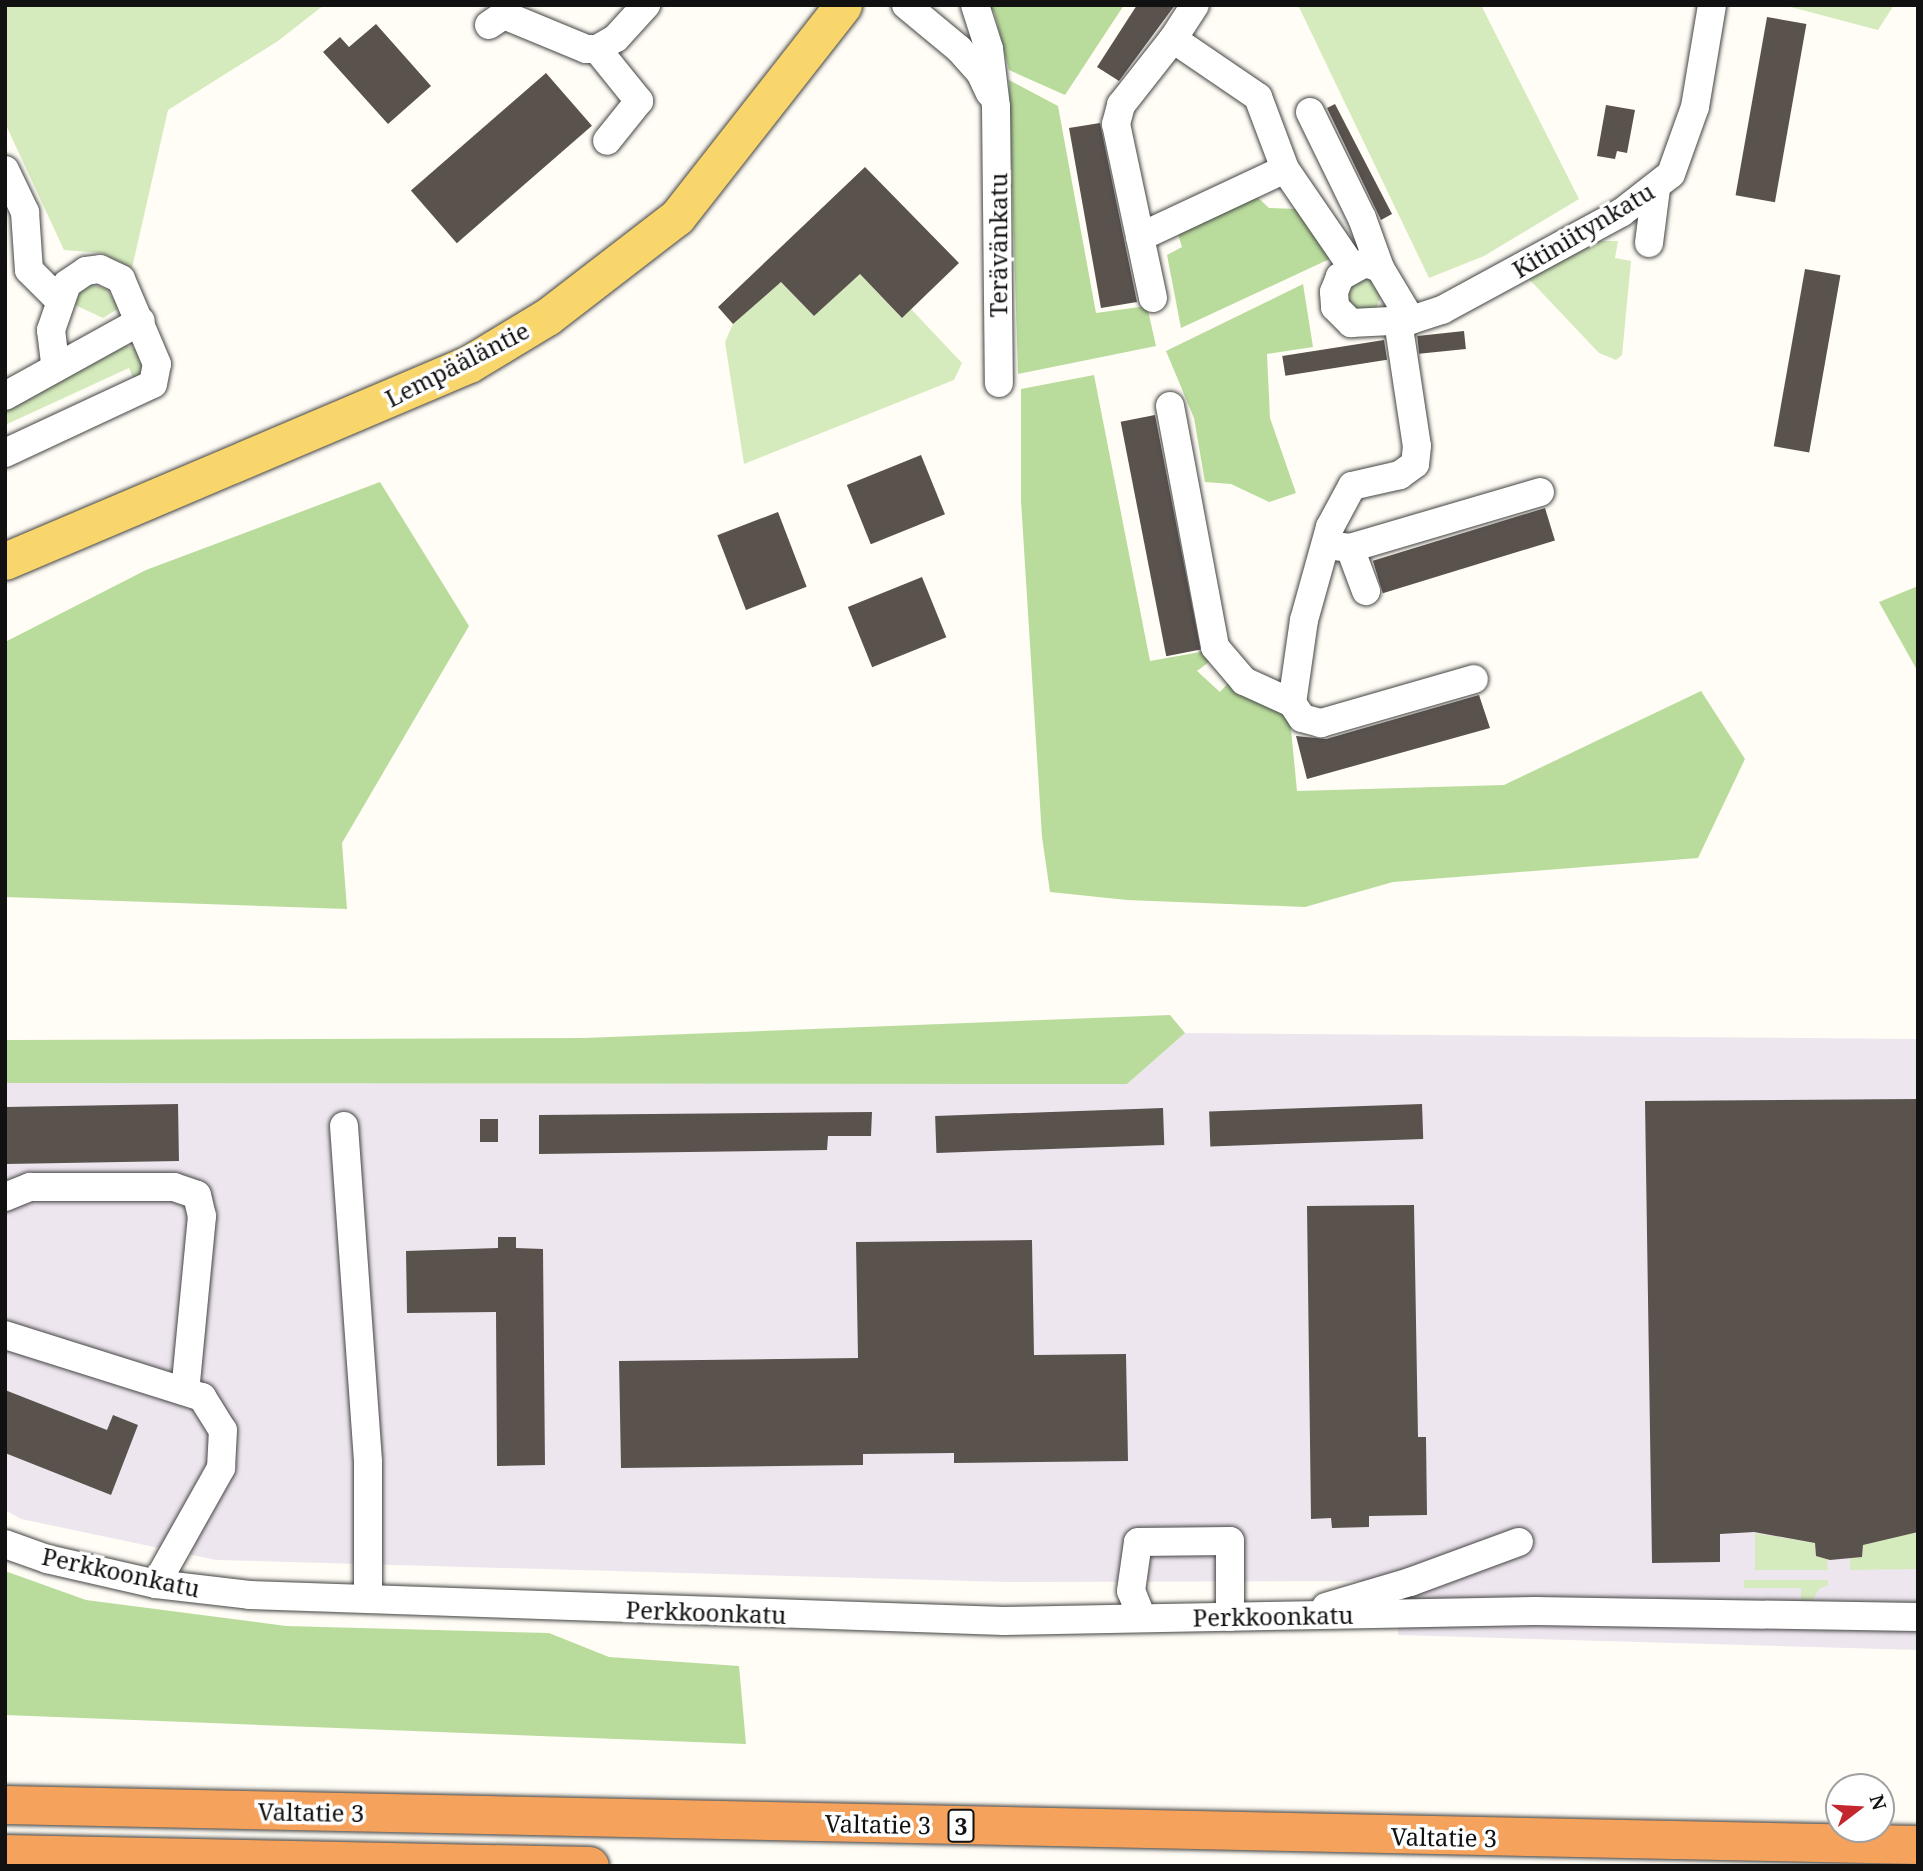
<!DOCTYPE html>
<meta charset="utf-8">
<style>
body{margin:0}
#map{position:relative;width:1923px;height:1871px;overflow:hidden;background:#fffdf5;font-family:"Noto Serif",serif}
div>[style]{position:absolute}
.industrial>*{inset:0;background:#eee6ef}
.green>*{inset:0;background:#d5ebbd}
.forest>*{inset:0;background:#b9dc9c}
.building>*{inset:0;background:#5a524d;transform-origin:0 0}
.roads{filter:drop-shadow(0 0 2px #444) drop-shadow(0 0 2px #444)}
.minor>*{height:28px;margin:-14px;padding:0 14px;transform-origin:14px;border-radius:14px;background:#fff}
.major>*{height:37px;margin:-18.5px;padding:0 18.5px;transform-origin:18.5px;border-radius:18.5px;background:#f9d66b}
.highway>*{height:38px;margin:-19px;padding:0 19px;transform-origin:19px;border-radius:19px;background:#f5a25d}
span{translate:-50% -50%;white-space:nowrap;text-align:center;line-height:1.15;-webkit-text-stroke:7px #fff;paint-order:stroke}
.shield-label span{padding:2px 5px;background:#fff;border:2px solid;border-radius:5px;-webkit-text-stroke-width:0}
.shield-label{font-size:23px;color:#111;font-weight:700}
.street-label{font-size:24px;color:#111}
.frame{position:absolute;inset:0;border:7px solid #111;pointer-events:none}
.north{position:absolute;left:1825px;top:1773px;width:70px;height:70px;box-sizing:border-box;background:#fff;border:2px solid #a0a0a0;border-radius:50%;rotate:73deg;font-size:19px;font-weight:700;line-height:28px;text-align:center;color:#111}
.north::after{content:'';display:block;margin:auto;width:24px;height:32px;background:#c4262e;clip-path:polygon(50% 0,100% 100%,50% 72%,0 100%)}
</style>
<div id="map">
<div class="industrial">
<div style="clip-path:polygon(1185px 1033px,1918px 1039px,1918px 1650px,1398px 1635px,1396px 1581px,1007px 1582px,216px 1560px,21px 1519px,5px 1510px,5px 1083px,1127px 1084px)"></div>
</div>
<div class="green">
<div style="clip-path:polygon(5px 5px,324px 5px,278px 41px,168px 110px,132px 268px,101px 253px,64px 250px,5px 123px)"></div>
<div style="clip-path:polygon(1298px 5px,1481px 5px,1579px 199px,1484px 256px,1429px 278px)"></div>
<div style="clip-path:polygon(1783px 5px,1894px 5px,1878px 30px)"></div>
<div style="clip-path:polygon(1595px 241px,1618px 241px,1615px 258px,1631px 261px,1622px 355px,1616px 360px,1599px 353px,1528px 278px)"></div>
<div style="clip-path:polygon(860px 274px,902px 318px,911px 309px,962px 363px,954px 380px,744px 464px,725px 342px,733px 324px,781px 282px,814px 316px)"></div>
<div style="clip-path:polygon(1360px 275px,1372px 279px,1381px 297px,1375px 310px,1356px 316px,1341px 290px)"></div>
<div style="clip-path:polygon(92px 285px,107px 289px,119px 308px,103px 318px,73px 304px,83px 289px)"></div>
<div style="clip-path:polygon(125px 345px,142px 351px,147px 367px,136px 384px,129px 368px,5px 425px,5px 410px)"></div>
<div style="clip-path:polygon(1918px 1532px,1918px 1569px,1850px 1570px,1850px 1558px,1862px 1557px,1863px 1543px)"></div>
<div style="clip-path:polygon(1755px 1533px,1815px 1543px,1816px 1556px,1827px 1559px,1828px 1570px,1755px 1570px)"></div>
<div style="clip-path:polygon(1744px 1580px,1828px 1580px,1828px 1585px,1819px 1589px,1810px 1604px,1801px 1604px,1801px 1588px,1744px 1588px)"></div>
</div>
<div class="forest">
<div style="clip-path:polygon(989px 5px,1124px 5px,1065px 95px,1009px 70px,995px 14px)"></div>
<div style="clip-path:polygon(1009px 80px,1058px 106px,1096px 313px,1147px 306px,1156px 346px,1018px 374px)"></div>
<div style="clip-path:polygon(1253px 193px,1269px 208px,1298px 209px,1336px 256px,1181px 328px,1167px 255px,1182px 247px,1177px 231px)"></div>
<div style="clip-path:polygon(1303px 284px,1313px 347px,1267px 354px,1270px 418px,1296px 493px,1269px 502px,1231px 484px,1205px 482px,1194px 418px,1166px 351px)"></div>
<div style="clip-path:polygon(1094px 375px,1150px 661px,1206px 651px,1209px 662px,1197px 671px,1220px 692px,1231px 680px,1290px 719px,1297px 791px,1504px 785px,1701px 691px,1745px 759px,1698px 858px,1393px 882px,1305px 907px,1127px 900px,1050px 892px,1042px 837px,1021px 501px,1021px 389px)"></div>
<div style="clip-path:polygon(380px 482px,469px 626px,342px 843px,347px 909px,5px 897px,5px 642px,146px 570px)"></div>
<div style="clip-path:polygon(1918px 586px,1918px 672px,1879px 602px)"></div>
<div style="clip-path:polygon(1170px 1015px,1185px 1033px,1127px 1084px,5px 1083px,5px 1040px,584px 1038px)"></div>
<div style="clip-path:polygon(5px 1571px,86px 1600px,286px 1626px,549px 1633px,609px 1657px,739px 1666px,746px 1744px,5px 1715px)"></div>
</div>
<div class="building">
<div style="clip-path:polygon(1137px 5px,1175px 5px,1119px 81px,1097px 67px)"></div>
<div style="left:1767px;top:17px;width:40px;height:181px;rotate:10deg"></div>
<div style="clip-path:polygon(376px 24px,431px 86px,388px 124px,323px 52px,340px 37px,349px 47px)"></div>
<div style="left:546px;top:73px;width:70px;height:179px;rotate:49deg"></div>
<div style="clip-path:polygon(1335px 104px,1392px 214px,1381px 220px,1327px 108px)"></div>
<div style="clip-path:polygon(1606px 105px,1635px 110px,1627px 153px,1617px 151px,1615px 159px,1597px 156px)"></div>
<div style="clip-path:polygon(1100px 123px,1137px 302px,1101px 308px,1069px 128px)"></div>
<div style="clip-path:polygon(865px 167px,959px 263px,902px 318px,860px 274px,814px 316px,781px 282px,733px 324px,718px 307px)"></div>
<div style="left:1805px;top:269px;width:36px;height:180px;rotate:10deg"></div>
<div style="left:1464px;top:331px;width:18px;height:47px;rotate:84deg"></div>
<div style="left:1384px;top:340px;width:20px;height:103px;rotate:81deg"></div>
<div style="left:1155px;top:415px;width:239px;height:35px;rotate:79deg"></div>
<div style="left:921px;top:455px;width:64px;height:80px;rotate:68deg"></div>
<div style="left:1545px;top:508px;width:34px;height:180px;rotate:73deg"></div>
<div style="left:778px;top:512px;width:80px;height:65px;rotate:69deg"></div>
<div style="left:922px;top:577px;width:65px;height:80px;rotate:68deg"></div>
<div style="clip-path:polygon(1479px 695px,1490px 728px,1307px 779px,1296px 736px,1326px 739px)"></div>
<div style="clip-path:polygon(1918px 1099px,1918px 1532px,1863px 1545px,1862px 1557px,1830px 1560px,1816px 1556px,1815px 1543px,1754px 1532px,1720px 1534px,1720px 1562px,1652px 1563px,1645px 1101px)"></div>
<div style="left:178px;top:1104px;width:57px;height:173px;rotate:89deg"></div>
<div style="left:1422px;top:1104px;width:35px;height:213px;rotate:88deg"></div>
<div style="left:1163px;top:1108px;width:37px;height:228px;rotate:88deg"></div>
<div style="clip-path:polygon(872px 1112px,871px 1136px,828px 1136px,827px 1150px,539px 1154px,539px 1115px)"></div>
<div style="left:480px;top:1119px;width:18px;height:23px"></div>
<div style="clip-path:polygon(1414px 1205px,1418px 1437px,1426px 1437px,1427px 1515px,1369px 1516px,1369px 1527px,1332px 1528px,1331px 1518px,1311px 1519px,1307px 1206px)"></div>
<div style="clip-path:polygon(498px 1237px,516px 1237px,516px 1248px,543px 1249px,545px 1465px,497px 1466px,496px 1312px,407px 1313px,406px 1251px,498px 1248px)"></div>
<div style="clip-path:polygon(1032px 1240px,1034px 1355px,1126px 1354px,1128px 1461px,954px 1463px,954px 1453px,863px 1454px,863px 1465px,621px 1468px,619px 1361px,858px 1358px,856px 1242px)"></div>
<div style="clip-path:polygon(5px 1390px,107px 1430px,113px 1415px,138px 1425px,111px 1495px,5px 1453px)"></div>
</div>
<div class="roads">
<div class="minor">
<div style="left:906px;top:5px;width:69px;rotate:39.7deg"></div>
<div style="left:959px;top:49px;width:31px;rotate:48deg"></div>
<div style="left:980px;top:72px;width:23px;rotate:65deg"></div>
<div style="left:975px;top:5px;width:46px;rotate:72.3deg"></div>
<div style="left:989px;top:49px;width:58px;rotate:83.1deg"></div>
<div style="left:996px;top:107px;width:276px;rotate:89.4deg"></div>
<div style="left:489px;top:25px;width:18px;rotate:-34deg"></div>
<div style="left:504px;top:15px;width:89px;rotate:22.5deg"></div>
<div style="left:586px;top:49px;width:11px"></div>
<div style="left:597px;top:49px;width:22px;rotate:-30deg"></div>
<div style="left:616px;top:38px;width:45px;rotate:-47.7deg"></div>
<div style="left:1173px;top:39px;width:40px;rotate:-57.1deg"></div>
<div style="left:597px;top:49px;width:67px;rotate:51.1deg"></div>
<div style="left:639px;top:101px;width:51px;rotate:128.7deg"></div>
<div style="left:1310px;top:112px;width:118px;rotate:63.9deg"></div>
<div style="left:1362px;top:218px;width:53px;rotate:70.2deg"></div>
<div style="left:5px;top:170px;width:47px;rotate:64.5deg"></div>
<div style="left:25px;top:212px;width:58px;rotate:86.1deg"></div>
<div style="left:29px;top:270px;width:44px;rotate:45deg"></div>
<div style="left:1140px;top:237px;width:160px;rotate:-25.1deg"></div>
<div style="left:1649px;top:243px;width:55px;rotate:-82.7deg"></div>
<div style="left:1153px;top:298px;width:178px;rotate:-102deg"></div>
<div style="left:1116px;top:124px;width:20px;rotate:-75deg"></div>
<div style="left:1121px;top:105px;width:84px;rotate:-51.8deg"></div>
<div style="left:1173px;top:39px;width:103px;rotate:34.3deg"></div>
<div style="left:1258px;top:97px;width:77px;rotate:69.4deg"></div>
<div style="left:1285px;top:169px;width:119px;rotate:55.6deg"></div>
<div style="left:1411px;top:320px;width:61px;rotate:-120.8deg"></div>
<div style="left:1380px;top:268px;width:16px;rotate:-162deg"></div>
<div style="left:1365px;top:263px;width:29px;rotate:151deg"></div>
<div style="left:1340px;top:277px;width:16px;rotate:112deg"></div>
<div style="left:1334px;top:292px;width:15px;rotate:86deg"></div>
<div style="left:1335px;top:307px;width:23px;rotate:45deg"></div>
<div style="left:1351px;top:323px;width:60px;rotate:-2.9deg"></div>
<div style="left:1411px;top:320px;width:33px;rotate:-18deg"></div>
<div style="left:1442px;top:310px;width:204px;rotate:-28.5deg"></div>
<div style="left:1621px;top:213px;width:63px;rotate:-38deg"></div>
<div style="left:1671px;top:174px;width:71px;rotate:-70.3deg"></div>
<div style="left:1695px;top:107px;width:103px;rotate:-80.5deg"></div>
<div style="left:1398px;top:321px;width:126px;rotate:81.4deg"></div>
<div style="left:1417px;top:446px;width:18px;rotate:96deg"></div>
<div style="left:1415px;top:464px;width:19px;rotate:144deg"></div>
<div style="left:1400px;top:475px;width:49px;rotate:167.1deg"></div>
<div style="left:1352px;top:486px;width:47px;rotate:118.2deg"></div>
<div style="left:1330px;top:527px;width:97px;rotate:105.6deg"></div>
<div style="left:1304px;top:620px;width:84px;rotate:98.2deg"></div>
<div style="left:1292px;top:703px;width:18px;rotate:56deg"></div>
<div style="left:1302px;top:718px;width:20px;rotate:15deg"></div>
<div style="left:1321px;top:723px;width:159px;rotate:-16deg"></div>
<div style="left:5px;top:396px;width:155px;rotate:-28.9deg"></div>
<div style="left:1170px;top:406px;width:245px;rotate:79.4deg"></div>
<div style="left:1215px;top:647px;width:45px;rotate:49.5deg"></div>
<div style="left:1244px;top:681px;width:53px;rotate:24.6deg"></div>
<div style="left:5px;top:453px;width:163px;rotate:-25deg"></div>
<div style="left:153px;top:384px;width:20px;rotate:-79deg"></div>
<div style="left:157px;top:364px;width:92px;rotate:-113deg"></div>
<div style="left:121px;top:279px;width:23px;rotate:-155deg"></div>
<div style="left:100px;top:269px;width:14px;rotate:172deg"></div>
<div style="left:86px;top:271px;width:23px;rotate:146deg"></div>
<div style="left:67px;top:284px;width:49px;rotate:109.2deg"></div>
<div style="left:51px;top:330px;width:38px;rotate:83deg"></div>
<div style="left:1326px;top:545px;width:24px;rotate:7deg"></div>
<div style="left:1350px;top:548px;width:198px;rotate:-16.4deg"></div>
<div style="left:1350px;top:548px;width:46px;rotate:69.6deg"></div>
<div style="left:344px;top:1126px;width:337px;rotate:85.9deg"></div>
<div style="left:368px;top:1462px;width:137px;rotate:90deg"></div>
<div style="left:5px;top:1197px;width:27px;rotate:-22deg"></div>
<div style="left:30px;top:1187px;width:144px"></div>
<div style="left:174px;top:1187px;width:24px;rotate:19deg"></div>
<div style="left:197px;top:1195px;width:22px;rotate:77deg"></div>
<div style="left:202px;top:1216px;width:176px;rotate:95.5deg"></div>
<div style="left:5px;top:1335px;width:207px;rotate:17.5deg"></div>
<div style="left:202px;top:1397px;width:39px;rotate:58deg"></div>
<div style="left:223px;top:1430px;width:38px;rotate:93deg"></div>
<div style="left:221px;top:1468px;width:133px;rotate:119.3deg"></div>
<div style="left:5px;top:1544px;width:45px;rotate:19.7deg"></div>
<div style="left:47px;top:1559px;width:112px;rotate:12.9deg"></div>
<div style="left:156px;top:1584px;width:94px;rotate:6.7deg"></div>
<div style="left:249px;top:1595px;width:755px;rotate:1.97deg"></div>
<div style="left:1004px;top:1621px;width:531px;rotate:-1.08deg"></div>
<div style="left:1535px;top:1611px;width:383px;rotate:0.9deg"></div>
<div style="left:1326px;top:1607px;width:88px;rotate:-16.6deg"></div>
<div style="left:1410px;top:1582px;width:116px;rotate:-20.2deg"></div>
<div style="left:1142px;top:1618px;width:29px;rotate:-112deg"></div>
<div style="left:1131px;top:1591px;width:49px;rotate:-81.9deg"></div>
<div style="left:1138px;top:1542px;width:92px;rotate:-0.6deg"></div>
<div style="left:1230px;top:1541px;width:76px;rotate:90deg"></div>
</div>
<div class="major">
<div style="left:5px;top:561px;width:504px;rotate:-23deg"></div>
<div style="left:469px;top:364px;width:91px;rotate:-31.1deg"></div>
<div style="left:547px;top:317px;width:164px;rotate:-37.6deg"></div>
<div style="left:677px;top:217px;width:269px;rotate:-51.9deg"></div>
</div>
<div class="highway">
<div style="left:5px;top:1805px;width:1913px;rotate:1.2deg"></div>
<div style="left:5px;top:1854px;width:585px;rotate:1.18deg"></div>
</div>
</div>
<div class="shield-label">
<span style="left:961px;top:1826px">3</span>
</div>
<div class="street-label">
<span style="left:1583px;top:230px;rotate:-31deg">Kitiniitynkatu</span>
<span style="left:998px;top:245px;rotate:-90deg">Terävänkatu</span>
<span style="left:457px;top:364px;rotate:-27deg">Lempääläntie</span>
<span style="left:121px;top:1572px;rotate:12deg">Perkkoonkatu</span>
<span style="left:706px;top:1612px;rotate:2deg">Perkkoonkatu</span>
<span style="left:1273px;top:1616px;rotate:-1deg">Perkkoonkatu</span>
<span style="left:311px;top:1812px;rotate:1deg">Valtatie 3</span>
<span style="left:878px;top:1824px;rotate:1deg">Valtatie 3</span>
<span style="left:1444px;top:1837px;rotate:1deg">Valtatie 3</span>
</div>
<div class="frame"></div>
<div class="north">N</div>
</div>
